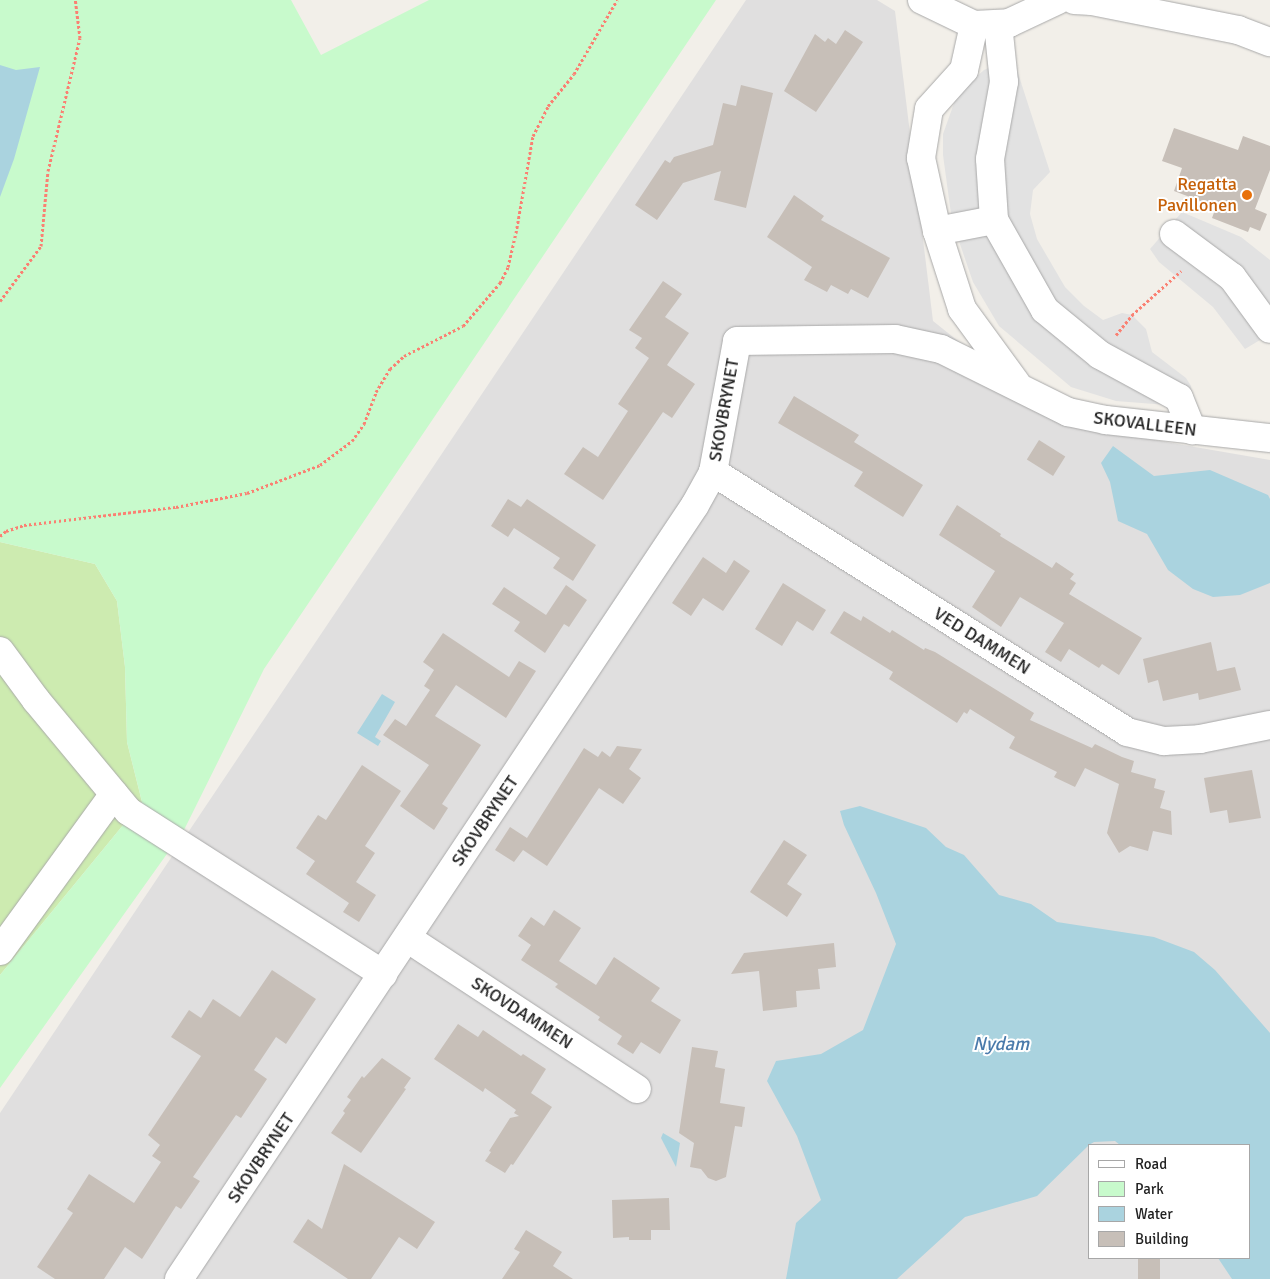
<!DOCTYPE html>
<style>
body{margin:0}
#map{position:relative;width:1270px;height:1279px;overflow:hidden;background:#f2efe9;font-family:Signika,sans-serif}
div>[style]{position:absolute}
.residential>*{inset:0;background:#e0dfdf}
.grass>*{inset:0;background:#cdebb0}
.park>*{inset:0;background:#c8facc}
.parking>*{inset:0;background:#e2e2e2}
.water>*{inset:0;background:#aad3df}
.building>*{inset:0;background:#c7bfb8;transform-origin:0 0}
.path>*{height:3px;margin-top:-1.5px;transform-origin:0;background:repeating-linear-gradient(90deg,#fa8072 0 2.5px,transparent 0 5px)}
.roads{filter:drop-shadow(0 0 1px #a9a9a9) drop-shadow(0 0 1px #a9a9a9)}
.minor>*{height:28px;margin:-14px;padding:0 14px;transform-origin:14px;border-radius:14px;background:#fff}
.dots>*{width:14px;height:14px;translate:-50% -50%;box-sizing:border-box;border:2px solid #fff;border-radius:50%}
span{translate:-50% -50%;white-space:nowrap;text-align:center;line-height:1.15;-webkit-text-stroke:4px #fff;paint-order:stroke}
.food-label{font-size:18px;color:#c56008}
.right{translate:-100% -50%;text-align:right}
.street-label{font-size:18px;color:#222}
.water-label{font-size:19px;color:#4a7aab;font-style:italic}
.legend{position:absolute;left:1088px;top:1144px;width:162px;height:115px;box-sizing:border-box;background:#fff;border:1px solid #a7a7a7;margin:0;padding:6px 9px;list-style:none;font-size:15px;color:#222}
.legend li{display:flex;align-items:center;gap:10px;height:25px}
.legend b{width:25px;border:1px solid #a7a7a7}
</style>
<div id="map">
<div class="residential">
<div style="clip-path:polygon(evenodd,746px 0,877px 0,895px 11px,933px 321px,1062px 424px,1270px 460px,1270px 1279px,0 1279px,0 1113px,746px 0,1089px 1145px,1249px 1145px,1249px 1258px,1089px 1258px,1089px 1145px)"></div>
</div>
<div class="grass">
<div style="clip-path:polygon(0 542px,95px 564px,117px 601px,125px 667px,127px 742px,142px 802px,0 975px)"></div>
</div>
<div class="park">
<div style="clip-path:polygon(0 0,291px 0,321px 55px,429px 0,716px 0,264px 669px,184px 830px,0 1088px,0 975px,142px 802px,127px 742px,125px 667px,117px 601px,95px 564px,0 542px)"></div>
</div>
<div class="parking">
<div style="clip-path:polygon(1009px 59px,1015px 64px,1050px 172px,1033px 190px,1030px 214px,1037px 239px,1065px 287px,1084px 306px,1103px 320px,1122px 313px,1132px 315px,1146px 329px,1152px 352px,1186px 378px,1191px 386px,1193px 405px,1167px 405px,1116px 401px,1071px 387px,999px 326px,973px 282px,952px 221px,943px 155px,943px 134px,957px 95px,984px 70px)"></div>
<div style="clip-path:polygon(1182px 212px,1241px 237px,1270px 260px,1270px 334px,1245px 349px,1213px 307px,1159px 262px,1150px 249px)"></div>
</div>
<div class="water">
<div style="clip-path:polygon(0 65px,16px 70px,40px 67px,14px 159px,0 197px)"></div>
<div style="clip-path:polygon(1113px 446px,1154px 476px,1210px 470px,1268px 495px,1270px 499px,1270px 583px,1240px 595px,1213px 597px,1193px 589px,1168px 570px,1147px 534px,1118px 521px,1110px 482px,1101px 463px)"></div>
<div style="clip-path:polygon(382px 694px,395px 702px,375px 737px,381px 741px,378px 746px,357px 733px)"></div>
<div style="clip-path:polygon(860px 806px,926px 828px,946px 847px,964px 855px,999px 895px,1031px 904px,1057px 922px,1154px 937px,1194px 952px,1215px 970px,1270px 1033px,1270px 1279px,1232px 1279px,1218px 1258px,1249px 1258px,1249px 1145px,1120px 1145px,1115px 1141px,1094px 1142px,1089px 1145px,1037px 1196px,965px 1217px,897px 1279px,786px 1279px,796px 1223px,821px 1200px,797px 1136px,767px 1081px,776px 1061px,821px 1054px,863px 1030px,896px 944px,876px 893px,844px 825px,840px 811px)"></div>
<div style="clip-path:polygon(663px 1133px,680px 1143px,676px 1167px,661px 1138px)"></div>
</div>
<div class="building">
<div style="clip-path:polygon(845px 30px,863px 42px,816px 112px,784px 91px,815px 34px,825px 42px,828px 38px,836px 44px)"></div>
<div style="clip-path:polygon(741px 85px,773px 93px,746px 208px,714px 200px,721px 171px,683px 183px,657px 220px,635px 205px,665px 160px,670px 163px,674px 157px,713px 145px,723px 103px,736px 106px)"></div>
<div style="clip-path:polygon(1174px 128px,1238px 150px,1243px 136px,1270px 146px,1270px 170px,1255px 209px,1267px 214px,1260px 231px,1250px 227px,1248px 232px,1212px 218px,1216px 207px,1174px 191px,1182px 168px,1162px 161px)"></div>
<div style="clip-path:polygon(794px 195px,824px 216px,821px 220px,890px 258px,868px 298px,851px 289px,848px 294px,831px 285px,827px 292px,804px 280px,812px 267px,767px 237px)"></div>
<div style="clip-path:polygon(663px 281px,682px 294px,665px 317px,689px 333px,667px 365px,695px 384px,672px 418px,663px 412px,603px 500px,564px 474px,583px 447px,598px 457px,628px 411px,618px 404px,649px 358px,635px 348px,642px 338px,629px 330px)"></div>
<div style="clip-path:polygon(794px 396px,859px 435px,854px 442px,923px 485px,903px 517px,854px 486px,863px 472px,778px 423px)"></div>
<div style="left:1039px;top:440px;width:31px;height:23px;rotate:32deg"></div>
<div style="clip-path:polygon(508px 499px,521px 507px,527px 499px,596px 545px,573px 581px,553px 568px,560px 558px,514px 528px,508px 537px,491px 526px)"></div>
<div style="clip-path:polygon(957px 505px,1001px 534px,1000px 536px,1052px 568px,1056px 562px,1074px 574px,1070px 579px,1076px 583px,1069px 594px,1142px 638px,1119px 675px,1102px 664px,1099px 668px,1069px 649px,1061px 662px,1045px 652px,1064px 623px,1020px 597px,1001px 627px,972px 607px,995px 571px,939px 535px)"></div>
<div style="clip-path:polygon(703px 557px,726px 573px,734px 560px,750px 571px,723px 611px,703px 598px,691px 616px,672px 603px)"></div>
<div style="clip-path:polygon(783px 583px,826px 610px,813px 631px,797px 621px,782px 646px,755px 629px)"></div>
<div style="clip-path:polygon(566px 585px,587px 600px,569px 627px,564px 624px,545px 653px,514px 631px,520px 622px,492px 604px,504px 587px,546px 615px)"></div>
<div style="clip-path:polygon(844px 611px,861px 621px,863px 616px,890px 633px,892px 630px,924px 650px,925px 648px,935px 652px,1034px 713px,1030px 720px,1092px 748px,1095px 744px,1122px 757px,1134px 761px,1131px 772px,1156px 779px,1154px 788px,1165px 791px,1160px 808px,1171px 811px,1172px 835px,1153px 831px,1148px 851px,1130px 846px,1119px 853px,1107px 833px,1119px 784px,1085px 768px,1075px 787px,1054px 777px,1057px 772px,1009px 748px,1015px 737px,970px 709px,967px 714px,964px 712px,957px 723px,889px 679px,893px 672px,830px 633px)"></div>
<div style="clip-path:polygon(443px 633px,509px 677px,519px 661px,536px 671px,506px 718px,456px 685px,435px 716px,481px 745px,442px 804px,448px 808px,434px 830px,400px 806px,429px 765px,383px 735px,395px 719px,406px 726px,430px 690px,424px 686px,434px 670px,423px 662px)"></div>
<div style="clip-path:polygon(1211px 642px,1217px 671px,1235px 667px,1241px 690px,1199px 700px,1198px 693px,1163px 701px,1158px 680px,1148px 683px,1143px 659px)"></div>
<div style="clip-path:polygon(617px 746px,642px 749px,629px 769px,641px 778px,623px 804px,599px 788px,547px 866px,523px 850px,514px 862px,495px 850px,510px 827px,527px 838px,584px 748px,598px 757px,602px 751px,610px 757px)"></div>
<div style="clip-path:polygon(362px 765px,401px 791px,365px 846px,375px 853px,356px 882px,376px 895px,359px 922px,343px 912px,349px 903px,306px 874px,315px 861px,296px 848px,318px 815px,326px 820px)"></div>
<div style="clip-path:polygon(1252px 770px,1261px 818px,1229px 823px,1227px 810px,1210px 813px,1204px 778px)"></div>
<div style="clip-path:polygon(784px 840px,807px 855px,787px 884px,802px 894px,787px 917px,750px 892px)"></div>
<div style="clip-path:polygon(554px 910px,581px 928px,559px 961px,596px 985px,614px 957px,660px 988px,651px 1001px,681px 1020px,660px 1054px,641px 1042px,633px 1054px,617px 1044px,622px 1036px,598px 1020px,600px 1017px,555px 987px,558px 984px,521px 960px,531px 945px,518px 936px,531px 917px,544px 926px)"></div>
<div style="clip-path:polygon(834px 943px,836px 967px,818px 969px,820px 989px,796px 991px,797px 1007px,763px 1011px,759px 971px,731px 974px,744px 953px)"></div>
<div style="clip-path:polygon(272px 970px,316px 999px,286px 1044px,276px 1037px,254px 1070px,267px 1079px,241px 1118px,236px 1115px,193px 1177px,200px 1181px,181px 1209px,176px 1206px,142px 1259px,125px 1247px,104px 1279px,55px 1279px,37px 1267px,73px 1213px,67px 1209px,89px 1174px,134px 1203px,161px 1162px,152px 1156px,160px 1145px,148px 1135px,201px 1056px,171px 1037px,189px 1010px,201px 1018px,213px 999px,240px 1017px)"></div>
<div style="clip-path:polygon(458px 1024px,478px 1037px,483px 1030px,521px 1056px,523px 1054px,546px 1069px,531px 1093px,552px 1107px,513px 1165px,511px 1164px,505px 1173px,485px 1161px,491px 1152px,489px 1151px,510px 1118px,519px 1116px,514px 1113px,516px 1110px,485px 1088px,483px 1092px,434px 1059px)"></div>
<div style="clip-path:polygon(692px 1047px,718px 1051px,715px 1067px,725px 1069px,720px 1103px,745px 1107px,742px 1127px,735px 1126px,726px 1177px,716px 1181px,708px 1178px,701px 1169px,690px 1167px,694px 1143px,679px 1133px)"></div>
<div style="clip-path:polygon(382px 1058px,411px 1078px,404px 1088px,406px 1089px,361px 1153px,331px 1133px,345px 1113px,343px 1111px,351px 1100px,347px 1097px,362px 1076px,364px 1078px)"></div>
<div style="clip-path:polygon(344px 1164px,435px 1222px,417px 1249px,399px 1237px,371px 1279px,348px 1279px,293px 1242px,308px 1219px,322px 1229px)"></div>
<div style="clip-path:polygon(669px 1198px,670px 1230px,651px 1230px,651px 1240px,629px 1240px,629px 1237px,613px 1238px,612px 1200px)"></div>
<div style="clip-path:polygon(526px 1230px,562px 1252px,553px 1266px,573px 1279px,502px 1279px,520px 1252px,514px 1249px)"></div>
<div style="left:1138px;top:1258px;width:22px;height:21px"></div>
</div>
<div class="path">
<div style="left:0;top:301px;width:69px;rotate:-53.3deg"></div>
<div style="left:41px;top:246px;width:75px;rotate:-84.7deg"></div>
<div style="left:48px;top:171px;width:137px;rotate:-76.5deg"></div>
<div style="left:80px;top:38px;width:38px;rotate:-97deg"></div>
<div style="left:1116px;top:335px;width:26px;rotate:-51deg"></div>
<div style="left:1132px;top:315px;width:66px;rotate:-41.9deg"></div>
<div style="left:0;top:536px;width:8px;rotate:-40deg"></div>
<div style="left:6px;top:531px;width:19px;rotate:-18deg"></div>
<div style="left:24px;top:525px;width:153px;rotate:-6.8deg"></div>
<div style="left:176px;top:507px;width:72px;rotate:-11.2deg"></div>
<div style="left:247px;top:493px;width:78px;rotate:-21deg"></div>
<div style="left:320px;top:465px;width:40px;rotate:-37deg"></div>
<div style="left:352px;top:441px;width:21px;rotate:-55deg"></div>
<div style="left:364px;top:424px;width:34px;rotate:-69deg"></div>
<div style="left:376px;top:392px;width:27px;rotate:-59deg"></div>
<div style="left:390px;top:369px;width:19px;rotate:-43deg"></div>
<div style="left:404px;top:356px;width:66px;rotate:-27deg"></div>
<div style="left:463px;top:326px;width:57px;rotate:-49.3deg"></div>
<div style="left:500px;top:283px;width:18px;rotate:-63deg"></div>
<div style="left:508px;top:267px;width:35px;rotate:-77deg"></div>
<div style="left:516px;top:233px;width:98px;rotate:-80.1deg"></div>
<div style="left:533px;top:136px;width:34px;rotate:-63deg"></div>
<div style="left:548px;top:106px;width:41px;rotate:-50.9deg"></div>
<div style="left:574px;top:74px;width:86px;rotate:-59.8deg"></div>
</div>
<div class="roads">
<div class="minor">
<div style="left:922px;top:0;width:58px;rotate:25.7deg"></div>
<div style="left:974px;top:25px;width:35px;rotate:-3deg"></div>
<div style="left:1009px;top:23px;width:54px;rotate:-25.1deg"></div>
<div style="left:1074px;top:0;width:18px;rotate:3deg"></div>
<div style="left:1092px;top:1px;width:149px;rotate:11.2deg"></div>
<div style="left:1238px;top:30px;width:34px;rotate:21deg"></div>
<div style="left:998px;top:24px;width:58px;rotate:84.1deg"></div>
<div style="left:1004px;top:82px;width:78px;rotate:100.3deg"></div>
<div style="left:990px;top:159px;width:61px;rotate:86.2deg"></div>
<div style="left:994px;top:220px;width:103px;rotate:60.5deg"></div>
<div style="left:1045px;top:310px;width:71px;rotate:39.3deg"></div>
<div style="left:1100px;top:355px;width:90px;rotate:28.6deg"></div>
<div style="left:1179px;top:398px;width:35px;rotate:68deg"></div>
<div style="left:974px;top:25px;width:46px;rotate:102.5deg"></div>
<div style="left:964px;top:70px;width:52px;rotate:131.9deg"></div>
<div style="left:929px;top:109px;width:50px;rotate:99.3deg"></div>
<div style="left:921px;top:158px;width:75px;rotate:77.6deg"></div>
<div style="left:937px;top:231px;width:82px;rotate:72.2deg"></div>
<div style="left:962px;top:309px;width:92px;rotate:53.9deg"></div>
<div style="left:937px;top:231px;width:58px;rotate:-10.9deg"></div>
<div style="left:1174px;top:234px;width:72px;rotate:36.6deg"></div>
<div style="left:1232px;top:277px;width:64px;rotate:53.8deg"></div>
<div style="left:713px;top:472px;width:489px;rotate:32.1deg"></div>
<div style="left:1127px;top:732px;width:38px;rotate:14deg"></div>
<div style="left:1164px;top:741px;width:36px;rotate:-3deg"></div>
<div style="left:1200px;top:739px;width:71px;rotate:-11.3deg"></div>
<div style="left:0;top:651px;width:61px;rotate:53.7deg"></div>
<div style="left:36px;top:700px;width:144px;rotate:50.3deg"></div>
<div style="left:128px;top:811px;width:303px;rotate:32.6deg"></div>
<div style="left:407px;top:938px;width:275px;rotate:33.3deg"></div>
<div style="left:0;top:951px;width:194px;rotate:-54deg"></div>
<div style="left:179px;top:1279px;width:930px;rotate:-56.31deg"></div>
<div style="left:695px;top:505px;width:38px;rotate:-61deg"></div>
<div style="left:713px;top:472px;width:133px;rotate:-79.6deg"></div>
<div style="left:737px;top:341px;width:158px;rotate:-0.7deg"></div>
<div style="left:895px;top:339px;width:47px;rotate:12.3deg"></div>
<div style="left:941px;top:349px;width:142px;rotate:26.4deg"></div>
<div style="left:1068px;top:412px;width:39px;rotate:12deg"></div>
<div style="left:1106px;top:420px;width:165px;rotate:6.3deg"></div>
</div>
</div>
<div class="dots">
<div style="left:1247px;top:195px;background:#e8710a"></div>
</div>
<div class="food-label">
<span class="right" style="left:1237px;top:195px">Regatta<br>Pavillonen</span>
</div>
<div class="street-label">
<span style="left:724px;top:410px;rotate:-80deg">SKOVBRYNET</span>
<span style="left:1145px;top:424px;rotate:7deg">SKOVALLEEN</span>
<span style="left:982px;top:641px;rotate:32deg">VED DAMMEN</span>
<span style="left:485px;top:821px;rotate:-56deg">SKOVBRYNET</span>
<span style="left:522px;top:1013px;rotate:33deg">SKOVDAMMEN</span>
<span style="left:261px;top:1158px;rotate:-56deg">SKOVBRYNET</span>
</div>
<div class="water-label">
<span style="left:1001px;top:1045px">Nydam</span>
</div>
<ul class="legend">
<li><b style="height:6px;background:#fff"></b>Road</li>
<li><b style="height:14px;background:#c8facc"></b>Park</li>
<li><b style="height:14px;background:#aad3df"></b>Water</li>
<li><b style="height:14px;background:#c7bfb8"></b>Building</li>
</ul>
</div>
